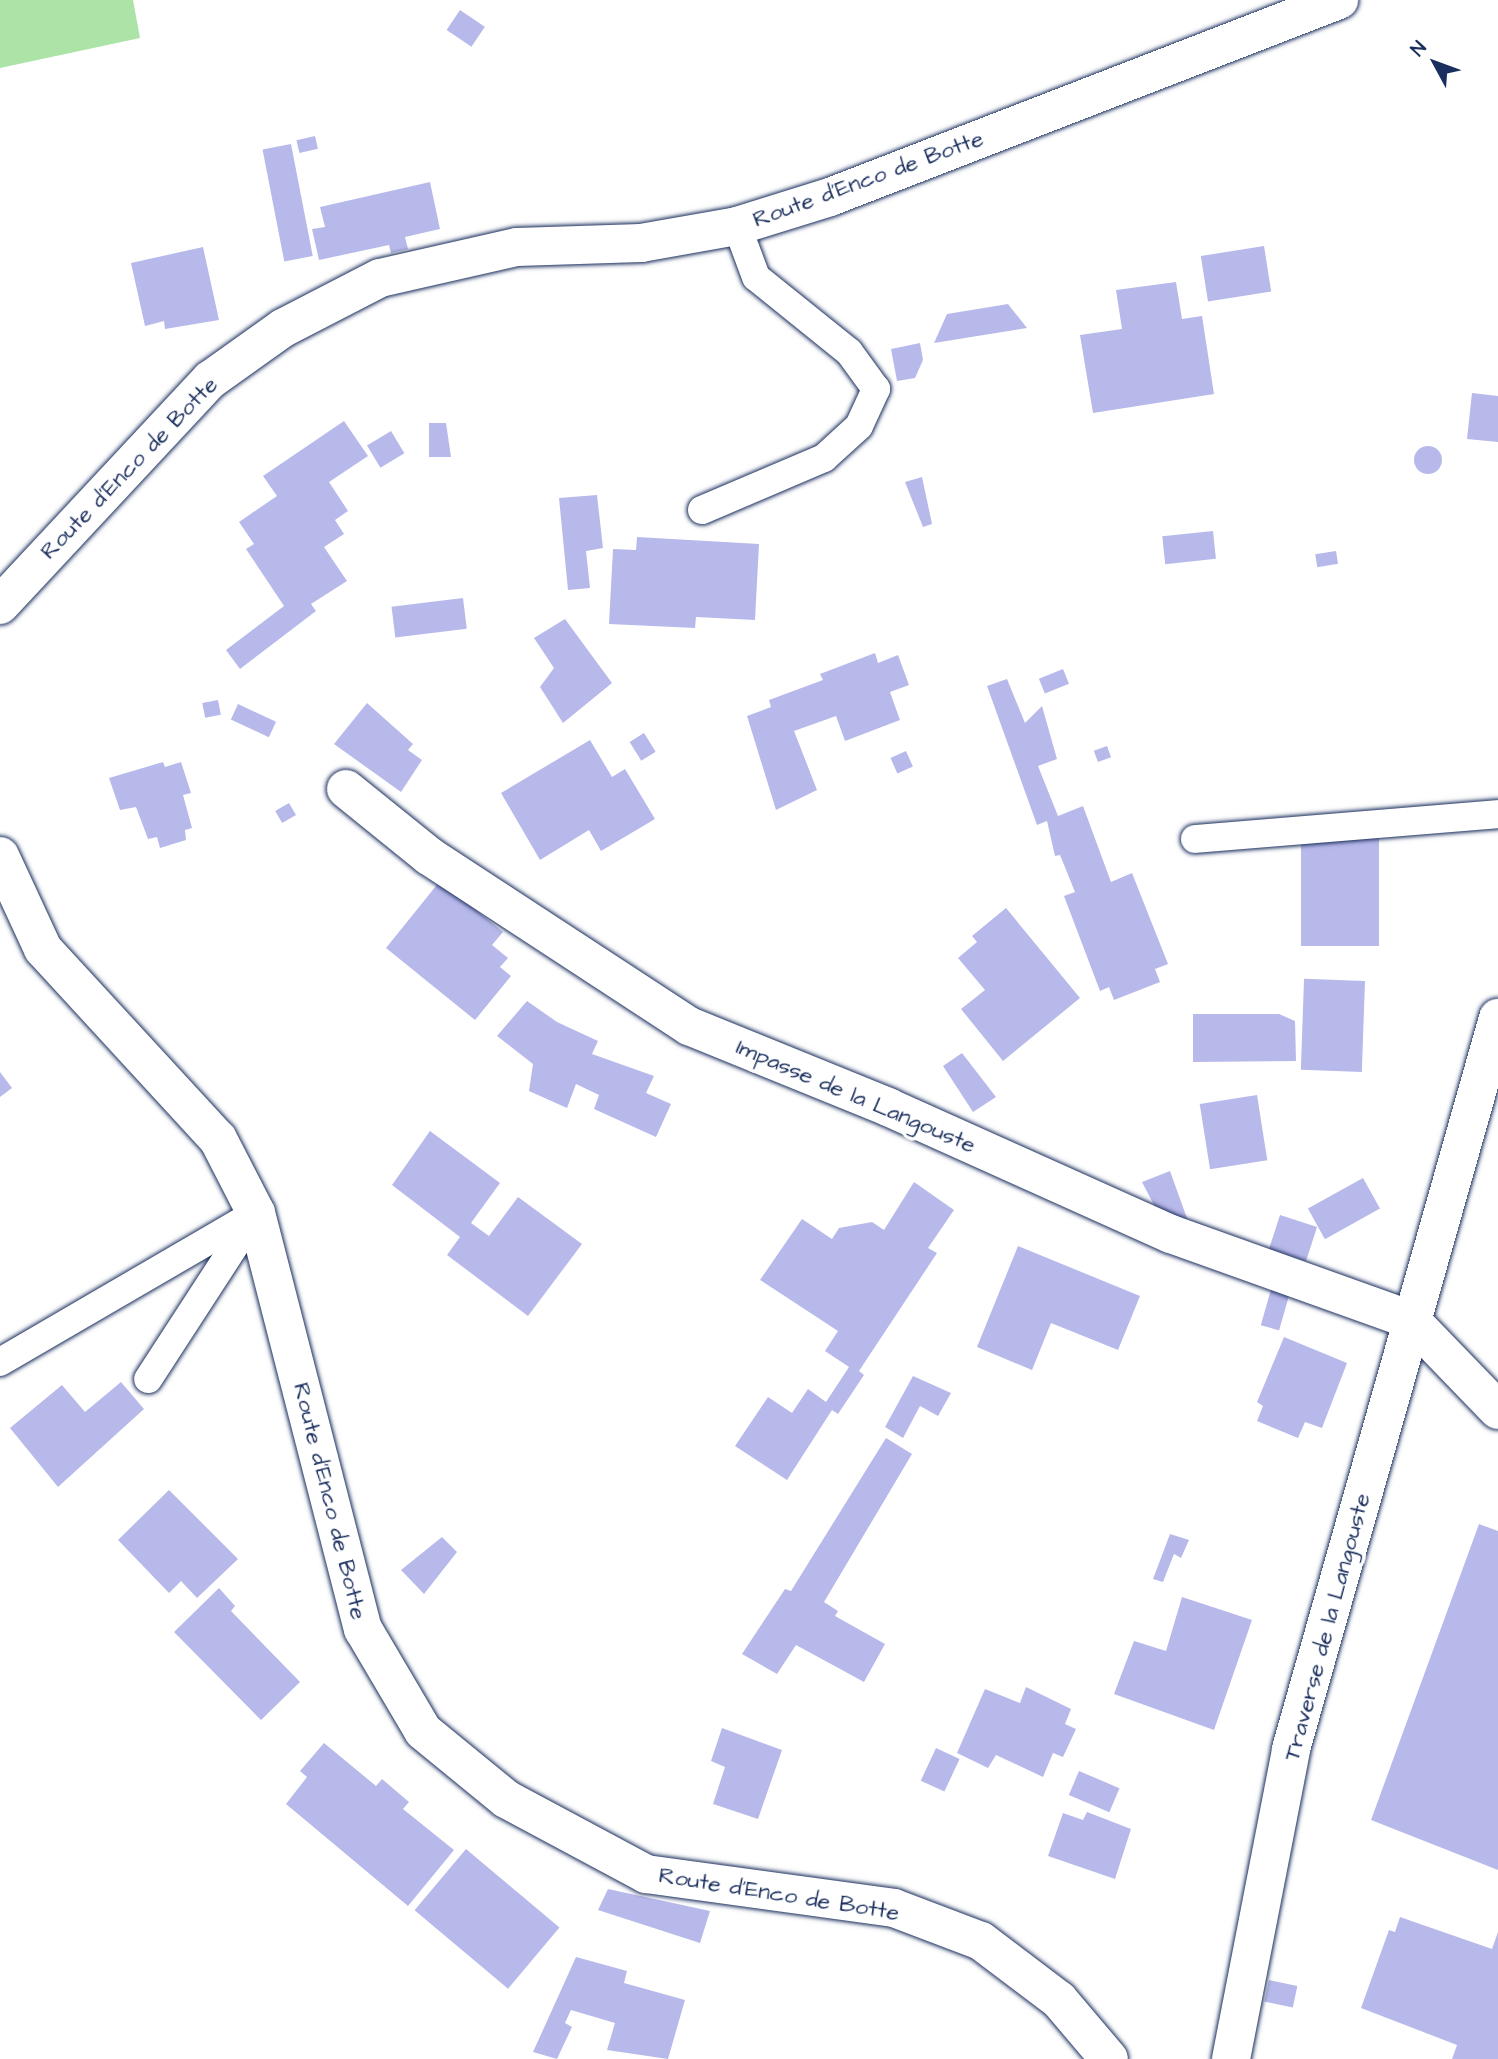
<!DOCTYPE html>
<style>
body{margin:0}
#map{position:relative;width:1498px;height:2059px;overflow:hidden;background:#fff;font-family:"Architects Daughter",sans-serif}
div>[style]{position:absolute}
.green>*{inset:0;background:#ace3a6}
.building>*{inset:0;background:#b8b9eb;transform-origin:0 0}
.round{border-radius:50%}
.roads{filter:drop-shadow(0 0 2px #1b2f5e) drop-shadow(0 0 2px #1b2f5e)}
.service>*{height:28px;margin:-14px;padding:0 14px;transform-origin:14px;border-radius:14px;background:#fff}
.minor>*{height:38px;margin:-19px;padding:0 19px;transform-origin:19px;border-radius:19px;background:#fff}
span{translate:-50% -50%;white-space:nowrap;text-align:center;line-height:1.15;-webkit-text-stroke:7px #fff;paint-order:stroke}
.street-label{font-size:23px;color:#1b2f5e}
.north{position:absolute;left:1400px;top:28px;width:70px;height:70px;-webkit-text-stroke:5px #fff;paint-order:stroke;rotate:311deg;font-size:19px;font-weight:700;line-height:28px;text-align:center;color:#1b2f5e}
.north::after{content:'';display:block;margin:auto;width:24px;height:32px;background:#1b2f5e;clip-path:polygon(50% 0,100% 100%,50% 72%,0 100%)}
</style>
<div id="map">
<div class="green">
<div style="clip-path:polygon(0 0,133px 0,140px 38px,0 68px)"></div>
</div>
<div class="building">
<div style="left:460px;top:10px;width:30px;height:24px;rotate:34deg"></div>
<div style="left:315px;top:136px;width:13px;height:19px;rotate:77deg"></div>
<div style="left:291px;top:144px;width:114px;height:29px;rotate:79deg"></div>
<div style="clip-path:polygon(430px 182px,440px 229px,405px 237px,408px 249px,391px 253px,389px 245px,319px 260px,312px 229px,325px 227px,320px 207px)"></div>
<div style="left:1264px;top:246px;width:46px;height:64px;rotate:81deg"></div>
<div style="clip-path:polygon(203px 247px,219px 320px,165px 329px,164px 321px,145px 326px,131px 263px)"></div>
<div style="clip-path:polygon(1176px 282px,1182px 319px,1202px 316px,1214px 394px,1093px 413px,1080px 335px,1122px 329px,1116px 290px)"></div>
<div style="clip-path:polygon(1008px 304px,1027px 328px,934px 343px,947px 314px)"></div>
<div style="clip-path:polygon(920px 343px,923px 360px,915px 378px,897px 381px,891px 349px)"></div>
<div style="clip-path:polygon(1472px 393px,1498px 396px,1498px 442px,1467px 439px)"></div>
<div style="clip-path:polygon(344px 421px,368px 456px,329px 482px,348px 511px,335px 520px,344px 534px,324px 547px,347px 581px,311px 604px,316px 611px,240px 669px,226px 650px,284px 606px,246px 549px,254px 544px,239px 522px,277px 496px,263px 476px)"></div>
<div style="clip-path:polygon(429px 423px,446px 423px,451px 457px,429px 457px)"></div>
<div style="left:391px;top:431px;width:26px;height:28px;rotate:59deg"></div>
<div class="round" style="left:1414px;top:446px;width:28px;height:28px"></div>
<div style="clip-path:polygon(922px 477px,932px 524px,923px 527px,905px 482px)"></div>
<div style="clip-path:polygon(597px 495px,603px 548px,586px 551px,590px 588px,568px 590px,559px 498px)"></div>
<div style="left:1213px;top:531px;width:28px;height:51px;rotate:84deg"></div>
<div style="clip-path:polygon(637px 537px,759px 544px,755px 620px,696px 617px,695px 628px,609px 624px,613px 549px,636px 550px)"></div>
<div style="left:1336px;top:551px;width:13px;height:21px;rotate:81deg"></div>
<div style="left:463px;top:598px;width:31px;height:72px;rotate:83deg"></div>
<div style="clip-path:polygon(565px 619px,612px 683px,563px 723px,540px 687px,554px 668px,534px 638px)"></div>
<div style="clip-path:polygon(875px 653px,878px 663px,898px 655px,909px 685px,890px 692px,900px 720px,845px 741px,836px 716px,794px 731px,817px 790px,776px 810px,747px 716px,771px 707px,769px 700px,823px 680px,820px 674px)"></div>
<div style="left:1063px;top:669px;width:16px;height:26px;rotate:68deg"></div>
<div style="clip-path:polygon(1007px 679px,1025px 723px,1042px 706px,1057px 759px,1038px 766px,1058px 816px,1083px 806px,1111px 882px,1132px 873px,1168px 964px,1155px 969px,1160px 982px,1114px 1000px,1109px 987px,1100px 991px,1064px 896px,1075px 892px,1060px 855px,1055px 856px,1047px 821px,1037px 825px,987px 686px)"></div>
<div style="left:218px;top:700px;width:15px;height:16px;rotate:79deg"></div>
<div style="clip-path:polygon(367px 703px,413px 744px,408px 750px,422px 760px,401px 792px,334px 744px)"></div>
<div style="left:238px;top:704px;width:42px;height:17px;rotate:25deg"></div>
<div style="left:644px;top:733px;width:22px;height:17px;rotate:58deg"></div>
<div style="clip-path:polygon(590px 740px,612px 777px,625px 769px,655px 819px,601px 851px,589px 830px,540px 860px,501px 793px)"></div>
<div style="left:1107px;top:746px;width:12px;height:14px;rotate:70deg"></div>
<div style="left:906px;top:751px;width:17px;height:17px;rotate:66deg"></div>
<div style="clip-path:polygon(163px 762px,165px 767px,181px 762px,191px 793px,183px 795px,192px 828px,185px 830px,186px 840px,160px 848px,157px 837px,148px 839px,136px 807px,120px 810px,109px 778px)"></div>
<div style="left:289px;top:803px;width:14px;height:16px;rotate:60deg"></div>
<div style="left:1379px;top:830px;width:116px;height:78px;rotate:90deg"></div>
<div style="clip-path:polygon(440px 881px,503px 932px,492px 945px,508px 958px,500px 967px,511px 976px,475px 1020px,386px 948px)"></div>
<div style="clip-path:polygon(1006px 908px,1080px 998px,1003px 1061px,961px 1009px,985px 990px,958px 958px,977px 942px,972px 936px)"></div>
<div style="left:1365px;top:981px;width:91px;height:61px;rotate:92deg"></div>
<div style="clip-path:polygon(527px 1001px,557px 1022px,598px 1041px,592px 1054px,654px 1076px,646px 1093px,671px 1104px,656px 1137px,594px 1109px,599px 1095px,576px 1084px,567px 1108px,529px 1091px,533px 1064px,497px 1036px)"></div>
<div style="clip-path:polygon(1193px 1014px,1279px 1014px,1295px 1021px,1296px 1061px,1193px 1062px)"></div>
<div style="clip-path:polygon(962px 1053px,996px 1097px,973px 1112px,943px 1066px)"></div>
<div style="clip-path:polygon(0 1072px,12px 1088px,0 1097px)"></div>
<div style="left:1257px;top:1095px;width:66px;height:58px;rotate:81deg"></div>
<div style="clip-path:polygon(430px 1131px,500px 1183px,471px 1223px,489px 1236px,518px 1197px,582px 1244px,528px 1316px,447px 1255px,460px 1237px,392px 1185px)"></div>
<div style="clip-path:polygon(1170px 1171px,1188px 1221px,1156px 1209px,1142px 1182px)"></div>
<div style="left:1363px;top:1178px;width:35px;height:63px;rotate:61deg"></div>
<div style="clip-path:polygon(914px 1182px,954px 1210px,928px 1248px,937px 1253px,859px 1371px,864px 1375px,838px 1414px,832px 1410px,787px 1480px,735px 1446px,768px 1397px,792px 1413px,808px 1389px,826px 1402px,849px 1367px,825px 1351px,838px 1331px,760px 1280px,802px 1219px,832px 1239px,839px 1228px,872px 1222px,884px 1230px)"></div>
<div style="left:1280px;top:1215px;width:39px;height:36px;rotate:18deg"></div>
<div style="clip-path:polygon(1018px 1246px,1140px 1296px,1118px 1350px,1051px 1323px,1032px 1370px,977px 1347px)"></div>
<div style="left:1274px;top:1279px;width:19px;height:48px;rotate:16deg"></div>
<div style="clip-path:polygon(1284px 1337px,1347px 1363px,1322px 1428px,1305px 1422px,1298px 1438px,1257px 1421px,1263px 1406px,1257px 1402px)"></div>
<div style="clip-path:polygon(913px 1376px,951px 1393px,938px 1416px,920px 1406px,903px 1438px,885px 1427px)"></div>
<div style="clip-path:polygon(121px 1382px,144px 1409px,58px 1487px,10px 1428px,62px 1385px,85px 1412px)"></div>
<div style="clip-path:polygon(886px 1438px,912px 1454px,824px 1602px,838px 1611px,835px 1616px,885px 1644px,864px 1682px,796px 1645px,777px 1674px,742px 1654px,785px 1589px,791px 1591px)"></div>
<div style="clip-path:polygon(169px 1490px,238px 1559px,197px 1598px,181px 1581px,169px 1593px,118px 1540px)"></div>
<div style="clip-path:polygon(1479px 1524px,1498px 1531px,1498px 1870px,1371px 1820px)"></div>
<div style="clip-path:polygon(1170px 1534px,1189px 1540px,1181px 1558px,1174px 1554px,1163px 1582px,1153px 1579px)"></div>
<div style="clip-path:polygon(442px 1537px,457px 1552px,424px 1594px,401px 1570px)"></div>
<div style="clip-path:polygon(219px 1588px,235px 1606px,231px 1611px,300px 1682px,261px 1720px,174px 1632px)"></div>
<div style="clip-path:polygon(1182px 1597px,1252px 1620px,1214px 1730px,1114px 1694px,1134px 1641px,1166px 1651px)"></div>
<div style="clip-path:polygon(1026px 1687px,1071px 1709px,1065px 1724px,1076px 1729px,1063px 1757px,1053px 1753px,1043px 1777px,996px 1755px,988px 1768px,957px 1753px,985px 1689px,1020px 1703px)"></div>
<div style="clip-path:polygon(722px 1728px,782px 1750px,758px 1819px,713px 1804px,725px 1767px,711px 1761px)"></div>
<div style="clip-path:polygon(324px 1743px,376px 1786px,382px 1779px,409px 1802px,403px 1809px,454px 1850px,408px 1906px,286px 1804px,307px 1777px,300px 1771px)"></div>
<div style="left:936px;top:1748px;width:26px;height:36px;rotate:25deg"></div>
<div style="left:1079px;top:1771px;width:44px;height:26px;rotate:23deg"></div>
<div style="clip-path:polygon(1087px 1812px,1131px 1829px,1115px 1879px,1048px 1856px,1063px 1813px,1083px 1820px)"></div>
<div style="left:466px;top:1849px;width:122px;height:80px;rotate:40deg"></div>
<div style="clip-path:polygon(608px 1889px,710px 1911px,700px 1943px,598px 1910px)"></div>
<div style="clip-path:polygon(1400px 1917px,1492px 1949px,1498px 1932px,1498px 2059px,1452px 2059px,1457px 2045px,1361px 2008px,1389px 1930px,1395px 1932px)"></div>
<div style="clip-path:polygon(576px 1957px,627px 1971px,624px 1983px,685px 2000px,668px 2059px,607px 2050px,615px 2023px,571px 2010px,565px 2023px,572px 2027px,557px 2059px,533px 2052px)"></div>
<div style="left:1269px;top:1980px;width:29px;height:22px;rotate:12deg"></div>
</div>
<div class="roads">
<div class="service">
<div style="left:702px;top:510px;width:133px;rotate:-23.1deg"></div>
<div style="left:824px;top:458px;width:47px;rotate:-42.4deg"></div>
<div style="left:859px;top:426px;width:41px;rotate:-65.3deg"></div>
<div style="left:876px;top:389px;width:46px;rotate:-126.1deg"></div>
<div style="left:849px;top:352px;width:119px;rotate:-141.1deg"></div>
<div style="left:756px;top:277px;width:54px;rotate:-110.4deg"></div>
<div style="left:1195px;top:839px;width:304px;rotate:-4.7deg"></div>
<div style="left:0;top:1362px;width:296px;rotate:-30.2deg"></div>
<div style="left:256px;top:1213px;width:198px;rotate:123deg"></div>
</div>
<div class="minor">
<div style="left:0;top:605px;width:308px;rotate:-47deg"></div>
<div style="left:210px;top:380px;width:90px;rotate:-35.5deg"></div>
<div style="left:283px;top:328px;width:109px;rotate:-27.3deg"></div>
<div style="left:380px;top:278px;width:140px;rotate:-12.8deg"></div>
<div style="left:517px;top:247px;width:124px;rotate:-1.8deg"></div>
<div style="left:641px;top:243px;width:97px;rotate:-10deg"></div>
<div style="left:737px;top:226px;width:97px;rotate:-17.3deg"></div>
<div style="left:830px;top:197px;width:546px;rotate:-21.16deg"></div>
<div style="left:346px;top:789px;width:107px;rotate:38.9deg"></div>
<div style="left:429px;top:856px;width:311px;rotate:33.2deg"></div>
<div style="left:689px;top:1026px;width:215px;rotate:22.1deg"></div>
<div style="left:888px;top:1107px;width:310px;rotate:24.2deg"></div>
<div style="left:1171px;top:1234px;width:255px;rotate:19.7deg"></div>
<div style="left:1411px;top:1320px;width:125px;rotate:46deg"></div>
<div style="left:0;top:856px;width:102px;rotate:65.2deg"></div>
<div style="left:43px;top:949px;width:258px;rotate:47.4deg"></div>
<div style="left:218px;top:1139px;width:83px;rotate:62.8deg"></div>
<div style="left:256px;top:1213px;width:430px;rotate:75.6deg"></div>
<div style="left:363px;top:1629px;width:118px;rotate:59.5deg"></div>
<div style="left:423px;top:1731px;width:107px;rotate:39.3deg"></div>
<div style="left:506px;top:1799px;width:159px;rotate:28.2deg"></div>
<div style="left:646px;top:1874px;width:250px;rotate:7.8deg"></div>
<div style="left:894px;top:1908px;width:93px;rotate:20.8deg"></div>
<div style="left:981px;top:1941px;width:98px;rotate:37.1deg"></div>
<div style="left:1059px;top:2000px;width:77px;rotate:49.7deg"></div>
<div style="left:1231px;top:2059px;width:316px;rotate:-79deg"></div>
<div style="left:1291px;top:1749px;width:760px;rotate:-74.19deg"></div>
</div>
</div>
<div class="street-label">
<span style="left:868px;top:179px;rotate:-20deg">Route d'Enco de Botte</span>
<span style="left:129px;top:468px;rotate:-46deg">Route d'Enco de Botte</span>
<span style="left:856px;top:1096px;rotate:23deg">Impasse de la Langouste</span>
<span style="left:330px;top:1501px;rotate:76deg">Route d'Enco de Botte</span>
<span style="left:1327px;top:1627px;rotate:-75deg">Traverse de la Langouste</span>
<span style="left:779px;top:1894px;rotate:9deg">Route d'Enco de Botte</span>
</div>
<div class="north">N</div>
</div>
